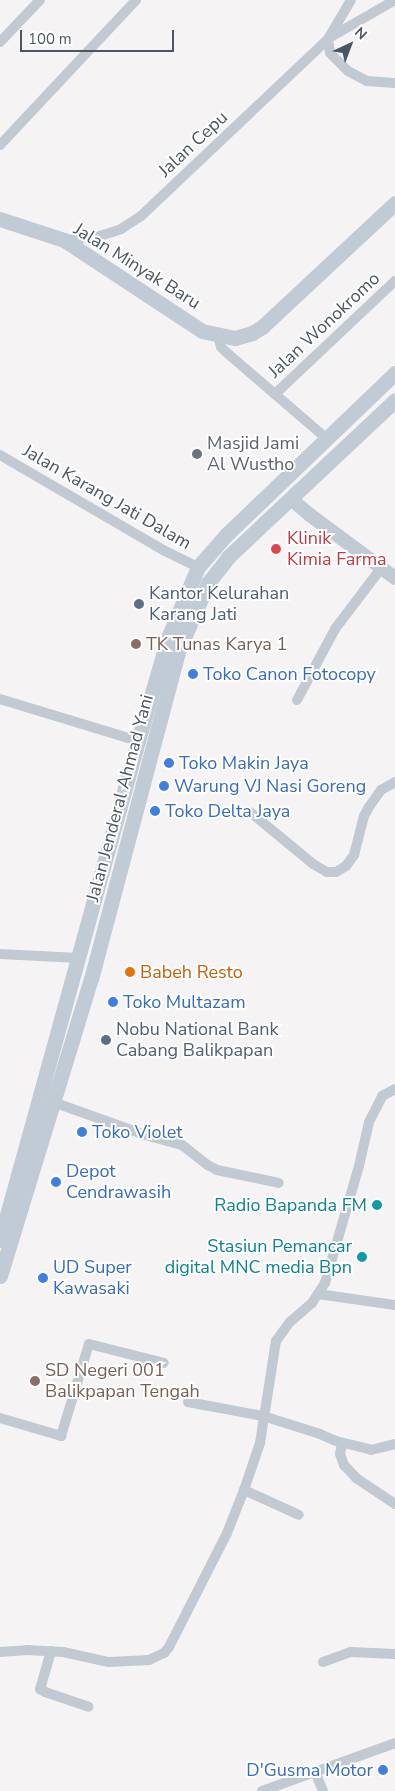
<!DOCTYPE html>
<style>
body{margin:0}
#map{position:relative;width:395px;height:1791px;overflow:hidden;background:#f5f3f3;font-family:"Nunito Sans",sans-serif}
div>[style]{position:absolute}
.minor>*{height:10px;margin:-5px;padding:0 5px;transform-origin:5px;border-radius:5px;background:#c1cad2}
.tertiary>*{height:14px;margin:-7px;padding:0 7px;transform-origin:7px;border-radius:7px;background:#c1cad2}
.secondary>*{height:15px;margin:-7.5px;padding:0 7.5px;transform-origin:7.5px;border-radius:7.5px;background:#c1cbd6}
.dots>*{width:14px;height:14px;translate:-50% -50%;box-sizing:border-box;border:2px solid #fff;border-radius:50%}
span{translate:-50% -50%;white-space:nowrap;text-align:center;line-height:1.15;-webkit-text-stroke:4px #fff;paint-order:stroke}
.street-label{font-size:18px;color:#4a5661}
.worship-label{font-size:18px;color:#5b616d}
.left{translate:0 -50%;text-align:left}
.health-label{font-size:18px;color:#be3a42}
.service-label{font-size:18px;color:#4e5e75}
.education-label{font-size:18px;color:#785e54}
.shop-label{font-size:18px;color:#366cbe}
.right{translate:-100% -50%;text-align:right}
.food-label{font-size:18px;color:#c56008}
.culture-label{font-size:18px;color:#0d838f}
.north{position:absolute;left:325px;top:20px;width:50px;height:50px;-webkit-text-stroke:4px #fff;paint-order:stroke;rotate:43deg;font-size:14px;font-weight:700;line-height:20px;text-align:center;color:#4a5661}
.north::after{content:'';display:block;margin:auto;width:18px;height:22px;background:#4a5661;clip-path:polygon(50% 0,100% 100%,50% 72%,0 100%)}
.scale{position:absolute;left:20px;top:30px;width:154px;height:22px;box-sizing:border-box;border:2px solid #4a5661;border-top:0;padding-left:6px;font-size:15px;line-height:18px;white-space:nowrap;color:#4a5661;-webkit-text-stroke:4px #fff;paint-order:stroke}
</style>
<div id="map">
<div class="minor">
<div style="left:329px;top:38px;width:76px;rotate:-29.9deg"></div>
<div style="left:328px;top:39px;width:14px;rotate:82deg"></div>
<div style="left:330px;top:53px;width:25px;rotate:45deg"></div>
<div style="left:348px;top:71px;width:21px;rotate:28deg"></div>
<div style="left:367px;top:81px;width:28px;rotate:4deg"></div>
<div style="left:0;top:42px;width:58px;rotate:-46.4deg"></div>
<div style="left:0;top:145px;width:199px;rotate:-46.8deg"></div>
<div style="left:64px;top:240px;width:36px;rotate:-6deg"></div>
<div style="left:100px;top:236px;width:22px;rotate:-18deg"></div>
<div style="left:121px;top:229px;width:24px;rotate:-33deg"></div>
<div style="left:141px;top:216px;width:257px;rotate:-43.4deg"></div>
<div style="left:328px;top:39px;width:45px;rotate:-59.5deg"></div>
<div style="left:218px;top:335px;width:12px;rotate:76deg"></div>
<div style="left:221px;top:347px;width:7px;rotate:45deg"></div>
<div style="left:226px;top:352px;width:133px;rotate:40.7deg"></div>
<div style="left:275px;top:394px;width:165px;rotate:-43.3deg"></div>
<div style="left:0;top:455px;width:191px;rotate:30.2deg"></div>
<div style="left:165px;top:551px;width:37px;rotate:26deg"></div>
<div style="left:0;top:699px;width:144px;rotate:16.9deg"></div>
<div style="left:297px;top:700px;width:81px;rotate:-61.8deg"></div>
<div style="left:335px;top:629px;width:78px;rotate:-52.8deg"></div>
<div style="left:250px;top:812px;width:82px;rotate:39.5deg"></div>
<div style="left:313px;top:864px;width:16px;rotate:30deg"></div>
<div style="left:327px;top:872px;width:9px"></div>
<div style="left:336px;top:872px;width:12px;rotate:-31deg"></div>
<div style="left:346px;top:866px;width:14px;rotate:-54deg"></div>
<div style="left:354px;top:855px;width:40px;rotate:-75.6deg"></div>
<div style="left:364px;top:816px;width:10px;rotate:-61deg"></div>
<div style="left:369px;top:807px;width:21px;rotate:-55deg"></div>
<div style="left:381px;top:790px;width:16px;rotate:-30deg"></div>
<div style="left:0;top:954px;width:79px;rotate:2.9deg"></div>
<div style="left:53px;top:1102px;width:98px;rotate:19.7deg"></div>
<div style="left:145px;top:1135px;width:38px;rotate:15deg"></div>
<div style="left:182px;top:1145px;width:33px;rotate:38deg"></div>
<div style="left:208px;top:1165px;width:10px;rotate:29deg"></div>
<div style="left:217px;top:1170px;width:63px;rotate:11.8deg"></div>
<div style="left:318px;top:1294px;width:78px;rotate:8.1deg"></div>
<div style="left:188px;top:1402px;width:76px;rotate:10.6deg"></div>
<div style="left:263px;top:1416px;width:60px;rotate:17.5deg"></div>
<div style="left:320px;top:1434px;width:17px;rotate:24deg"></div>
<div style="left:336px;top:1441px;width:36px;rotate:14deg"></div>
<div style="left:371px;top:1450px;width:25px;rotate:-14deg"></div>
<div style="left:0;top:1418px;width:64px;rotate:16.4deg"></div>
<div style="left:61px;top:1436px;width:96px;rotate:-73.1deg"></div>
<div style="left:89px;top:1344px;width:77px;rotate:14.2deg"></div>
<div style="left:342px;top:1443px;width:11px;rotate:100deg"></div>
<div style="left:340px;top:1454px;width:12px;rotate:70deg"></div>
<div style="left:344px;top:1465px;width:18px;rotate:47deg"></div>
<div style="left:356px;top:1478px;width:47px;rotate:33.7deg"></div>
<div style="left:244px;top:1490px;width:60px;rotate:24.4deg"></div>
<div style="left:51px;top:1651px;width:40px;rotate:106deg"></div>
<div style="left:40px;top:1689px;width:6px;rotate:31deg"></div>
<div style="left:45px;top:1692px;width:46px;rotate:18.8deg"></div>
<div style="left:0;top:1652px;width:27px;rotate:-4deg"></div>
<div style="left:27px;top:1650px;width:36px;rotate:3deg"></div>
<div style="left:63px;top:1652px;width:47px;rotate:12.3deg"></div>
<div style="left:109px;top:1662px;width:40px;rotate:-2.9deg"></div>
<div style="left:149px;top:1660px;width:17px;rotate:-25deg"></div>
<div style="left:164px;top:1653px;width:8px;rotate:-50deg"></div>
<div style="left:169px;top:1647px;width:128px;rotate:-63deg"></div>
<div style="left:227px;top:1533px;width:46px;rotate:-68.4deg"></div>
<div style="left:244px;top:1490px;width:50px;rotate:-71.2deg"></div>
<div style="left:260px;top:1443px;width:103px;rotate:-81.1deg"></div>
<div style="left:276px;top:1341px;width:24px;rotate:-54deg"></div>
<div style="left:290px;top:1322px;width:29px;rotate:-41deg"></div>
<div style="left:312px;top:1303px;width:24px;rotate:-57deg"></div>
<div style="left:325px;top:1283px;width:122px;rotate:-73.8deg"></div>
<div style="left:359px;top:1166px;width:45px;rotate:-77.2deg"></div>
<div style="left:369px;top:1122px;width:29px;rotate:-63deg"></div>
<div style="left:382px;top:1096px;width:15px;rotate:-28deg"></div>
<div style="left:323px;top:1662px;width:29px;rotate:-20deg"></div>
<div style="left:350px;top:1652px;width:45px;rotate:2.5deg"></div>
<div style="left:315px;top:1772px;width:21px;rotate:67deg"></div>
<div style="left:262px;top:1791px;width:141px;rotate:-19.8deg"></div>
</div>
<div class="tertiary">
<div style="left:291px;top:499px;width:25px;rotate:40deg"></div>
<div style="left:310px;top:515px;width:106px;rotate:36.5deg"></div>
</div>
<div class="secondary">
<div style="left:0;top:219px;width:67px;rotate:18.2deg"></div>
<div style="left:64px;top:240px;width:165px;rotate:33.4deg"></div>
<div style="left:202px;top:331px;width:34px;rotate:12deg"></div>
<div style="left:235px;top:338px;width:18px;rotate:-16deg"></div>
<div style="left:252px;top:333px;width:12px;rotate:-31deg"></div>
<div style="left:262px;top:327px;width:182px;rotate:-43deg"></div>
<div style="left:0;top:1240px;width:518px;rotate:-74.54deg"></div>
<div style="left:138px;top:741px;width:107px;rotate:-73.8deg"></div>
<div style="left:168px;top:638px;width:77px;rotate:-67.1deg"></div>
<div style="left:198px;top:567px;width:43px;rotate:-48.8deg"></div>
<div style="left:226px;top:535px;width:234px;rotate:-43.8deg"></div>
<div style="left:0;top:1276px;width:311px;rotate:-73deg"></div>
<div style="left:91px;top:979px;width:342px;rotate:-75.1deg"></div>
<div style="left:179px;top:649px;width:72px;rotate:-66.3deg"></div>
<div style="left:208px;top:583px;width:33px;rotate:-52deg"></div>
<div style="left:228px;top:557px;width:229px;rotate:-43.2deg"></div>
</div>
<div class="dots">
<div style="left:197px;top:454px;background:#6b7280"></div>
<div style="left:276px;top:549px;background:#e0444e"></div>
<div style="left:139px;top:604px;background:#5c6f8a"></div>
<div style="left:136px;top:644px;background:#8d6e63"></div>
<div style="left:193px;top:674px;background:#3f7fe0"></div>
<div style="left:169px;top:763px;background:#3f7fe0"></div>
<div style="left:164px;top:786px;background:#3f7fe0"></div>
<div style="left:155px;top:811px;background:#3f7fe0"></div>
<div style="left:130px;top:972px;background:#e8710a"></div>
<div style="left:113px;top:1002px;background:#3f7fe0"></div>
<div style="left:106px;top:1040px;background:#5c6f8a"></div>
<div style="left:82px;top:1132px;background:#3f7fe0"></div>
<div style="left:56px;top:1182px;background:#3f7fe0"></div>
<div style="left:377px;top:1205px;background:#0f9aa8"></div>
<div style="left:362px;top:1257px;background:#0f9aa8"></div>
<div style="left:43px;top:1278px;background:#3f7fe0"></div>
<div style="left:35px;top:1381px;background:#8d6e63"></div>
<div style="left:383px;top:1770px;background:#3f7fe0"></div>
</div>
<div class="street-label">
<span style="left:193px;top:144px;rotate:-43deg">Jalan Cepu</span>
<span style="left:137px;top:266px;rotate:32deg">Jalan Minyak Baru</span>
<span style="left:324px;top:325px;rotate:-43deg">Jalan Wonokromo</span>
<span style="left:107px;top:497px;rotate:30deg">Jalan Karang Jati Dalam</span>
<span style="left:120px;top:798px;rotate:-75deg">Jalan Jenderal Ahmad Yani</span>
</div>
<div class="worship-label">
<span class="left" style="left:207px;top:454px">Masjid Jami<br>Al Wustho</span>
</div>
<div class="health-label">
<span class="left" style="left:287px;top:549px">Klinik<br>Kimia Farma</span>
</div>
<div class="service-label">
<span class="left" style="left:149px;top:604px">Kantor Kelurahan<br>Karang Jati</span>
<span class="left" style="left:116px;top:1040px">Nobu National Bank<br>Cabang Balikpapan</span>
</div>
<div class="education-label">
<span class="left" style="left:146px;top:644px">TK Tunas Karya 1</span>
<span class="left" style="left:45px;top:1381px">SD Negeri 001<br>Balikpapan Tengah</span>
</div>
<div class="shop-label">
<span class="left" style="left:203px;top:674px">Toko Canon Fotocopy</span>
<span class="left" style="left:179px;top:763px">Toko Makin Jaya</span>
<span class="left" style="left:174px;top:786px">Warung VJ Nasi Goreng</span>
<span class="left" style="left:165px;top:811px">Toko Delta Jaya</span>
<span class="left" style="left:123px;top:1002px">Toko Multazam</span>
<span class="left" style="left:92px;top:1132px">Toko Violet</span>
<span class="left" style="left:66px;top:1182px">Depot<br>Cendrawasih</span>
<span class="left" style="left:53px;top:1278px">UD Super<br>Kawasaki</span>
<span class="right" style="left:373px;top:1770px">D'Gusma Motor</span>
</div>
<div class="food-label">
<span class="left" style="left:140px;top:972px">Babeh Resto</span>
</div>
<div class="culture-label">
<span class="right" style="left:367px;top:1205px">Radio Bapanda FM</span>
<span class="right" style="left:352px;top:1257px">Stasiun Pemancar<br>digital MNC media Bpn</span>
</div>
<div class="north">N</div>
<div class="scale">100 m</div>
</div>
